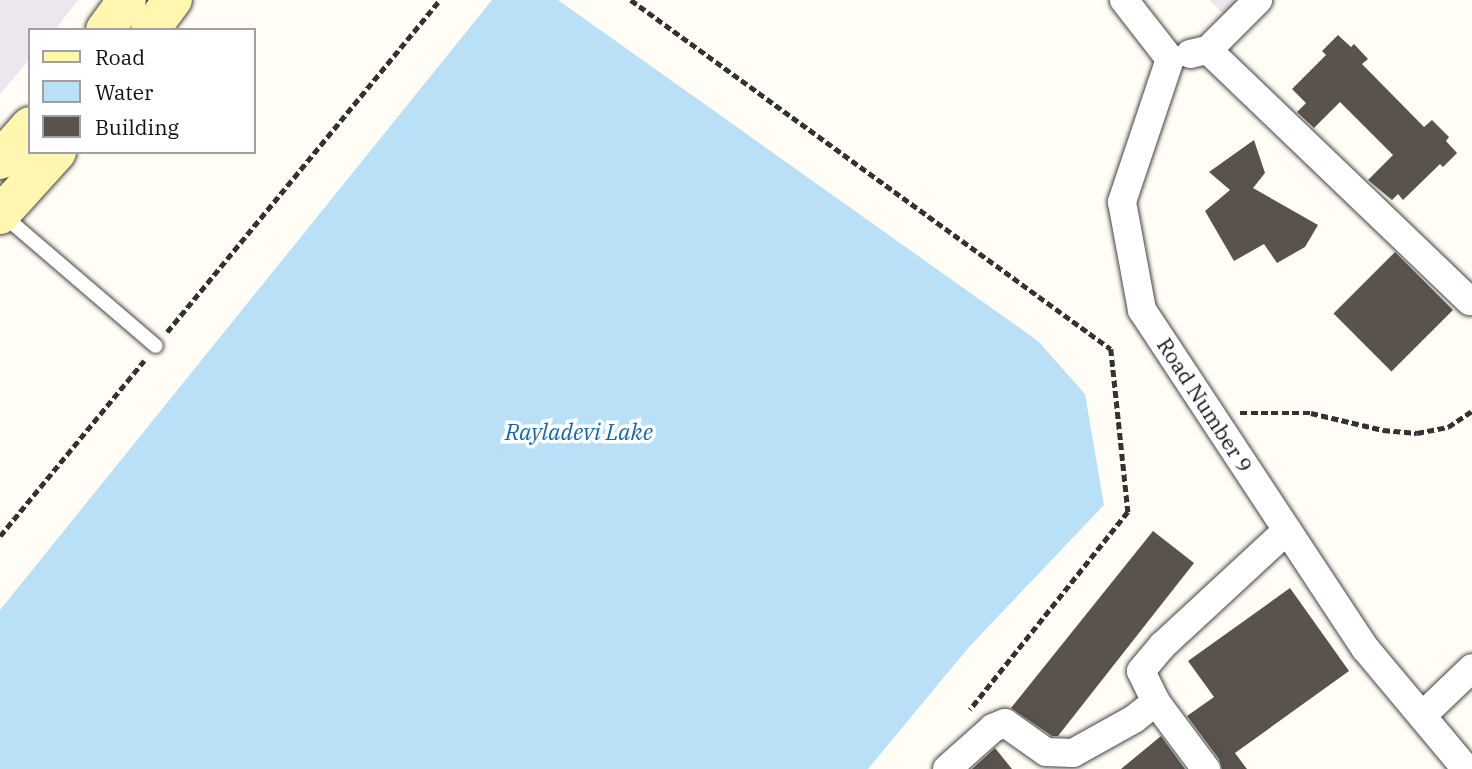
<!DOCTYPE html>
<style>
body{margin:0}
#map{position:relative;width:1472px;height:769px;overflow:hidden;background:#fffdf5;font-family:"IBM Plex Serif",serif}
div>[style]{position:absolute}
.industrial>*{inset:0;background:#eee6ef}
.water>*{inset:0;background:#b9e0f7}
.building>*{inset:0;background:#5a524d;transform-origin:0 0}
.path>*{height:4.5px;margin-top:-2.25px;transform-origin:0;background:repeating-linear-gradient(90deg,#333 0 7px,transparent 0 10.5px)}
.roads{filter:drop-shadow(0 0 2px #444) drop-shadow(0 0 2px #444)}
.service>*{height:14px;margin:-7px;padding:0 7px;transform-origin:7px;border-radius:7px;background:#fff}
.minor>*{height:28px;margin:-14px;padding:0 14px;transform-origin:14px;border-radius:14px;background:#fff}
.secondary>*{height:38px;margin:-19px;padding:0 19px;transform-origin:19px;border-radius:19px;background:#fff6b0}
span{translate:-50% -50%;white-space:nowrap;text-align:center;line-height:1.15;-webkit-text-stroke:7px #fff;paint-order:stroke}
.street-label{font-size:21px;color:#111}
.water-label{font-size:23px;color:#1768a6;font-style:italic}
.legend{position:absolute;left:28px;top:28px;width:228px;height:126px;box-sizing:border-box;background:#fff;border:2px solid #a0a0a0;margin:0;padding:9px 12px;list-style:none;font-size:21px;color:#111}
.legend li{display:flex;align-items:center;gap:14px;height:35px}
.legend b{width:35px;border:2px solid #a0a0a0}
</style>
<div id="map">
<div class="industrial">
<div style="clip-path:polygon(0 0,78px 0,55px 30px,30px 30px,30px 59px,0 94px)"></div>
<div style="clip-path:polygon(1209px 0,1240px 0,1224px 14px)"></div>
</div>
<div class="water">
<div style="clip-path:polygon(492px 0,558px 0,1038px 341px,1085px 394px,1104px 505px,969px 647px,868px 769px,0 769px,0 610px)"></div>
</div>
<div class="building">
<div style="clip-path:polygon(1338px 35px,1351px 47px,1354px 44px,1368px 59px,1362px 64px,1424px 127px,1432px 120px,1449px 137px,1446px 141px,1457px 153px,1443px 167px,1440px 164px,1403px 200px,1398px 194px,1392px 200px,1368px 180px,1393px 155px,1340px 102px,1314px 128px,1297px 112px,1306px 103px,1292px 89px,1326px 55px,1322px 51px)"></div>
<div style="clip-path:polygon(1254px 140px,1265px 173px,1253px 188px,1318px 225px,1305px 247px,1277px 263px,1264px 244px,1234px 261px,1205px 211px,1230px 190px,1209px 172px)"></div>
<div style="left:1395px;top:252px;width:82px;height:87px;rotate:45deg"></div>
<div style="clip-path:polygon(1153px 531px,1194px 563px,1058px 736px,1052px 736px,1011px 708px)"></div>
<div style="clip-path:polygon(1290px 588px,1349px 671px,1235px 753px,1247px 769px,1222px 769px,1219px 759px,1187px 716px,1214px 697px,1188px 661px)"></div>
<div style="clip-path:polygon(1161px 736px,1185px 769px,1121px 769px)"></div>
<div style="clip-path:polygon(995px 748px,1012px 769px,972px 769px)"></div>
</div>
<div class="path">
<div style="left:631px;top:0;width:593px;rotate:36.02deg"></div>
<div style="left:1111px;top:349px;width:164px;rotate:84deg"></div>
<div style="left:1128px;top:512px;width:253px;rotate:128.6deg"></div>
<div style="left:167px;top:332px;width:430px;rotate:-50.6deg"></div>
<div style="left:1240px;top:413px;width:71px"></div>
<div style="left:1311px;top:413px;width:74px;rotate:13.3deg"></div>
<div style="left:1383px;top:430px;width:34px;rotate:5deg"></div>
<div style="left:1417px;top:433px;width:32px;rotate:-11deg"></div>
<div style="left:1448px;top:427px;width:29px;rotate:-34deg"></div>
<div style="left:0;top:536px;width:227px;rotate:-50.6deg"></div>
</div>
<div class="roads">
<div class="service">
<div style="left:3px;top:215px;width:201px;rotate:40.6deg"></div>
</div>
<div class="minor">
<div style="left:1124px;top:0;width:75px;rotate:52.1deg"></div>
<div style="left:1170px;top:59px;width:151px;rotate:108.6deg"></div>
<div style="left:1122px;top:202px;width:110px;rotate:79.5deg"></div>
<div style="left:1142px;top:310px;width:405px;rotate:56.6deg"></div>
<div style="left:1365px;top:648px;width:158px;rotate:50.1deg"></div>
<div style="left:1208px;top:50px;width:363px;rotate:43.8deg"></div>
<div style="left:1190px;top:54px;width:18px;rotate:-13deg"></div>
<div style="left:1208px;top:50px;width:71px;rotate:-45deg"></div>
<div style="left:1156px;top:702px;width:84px;rotate:53.3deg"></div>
<div style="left:1422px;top:716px;width:69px;rotate:-43.8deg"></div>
<div style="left:947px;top:769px;width:62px;rotate:-41.7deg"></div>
<div style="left:993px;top:728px;width:13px;rotate:-23deg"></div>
<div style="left:1005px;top:723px;width:50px;rotate:35.3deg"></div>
<div style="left:1046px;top:752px;width:27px;rotate:2deg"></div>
<div style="left:1073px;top:753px;width:70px;rotate:-29.1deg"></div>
<div style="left:1134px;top:719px;width:28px;rotate:-38deg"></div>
<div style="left:1156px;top:702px;width:34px;rotate:-116deg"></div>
<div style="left:1141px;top:671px;width:34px;rotate:-50deg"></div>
<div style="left:1163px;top:645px;width:169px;rotate:-42.8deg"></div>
</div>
<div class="secondary">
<div style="left:105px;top:30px;width:37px;rotate:-54deg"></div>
<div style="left:150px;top:30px;width:38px;rotate:-53deg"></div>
<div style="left:0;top:160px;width:45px;rotate:-48.6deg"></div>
<div style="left:0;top:215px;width:85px;rotate:-47.9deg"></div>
</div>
</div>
<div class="street-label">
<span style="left:1205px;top:405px;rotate:57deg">Road Number 9</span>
</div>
<div class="water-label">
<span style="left:579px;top:431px">Rayladevi Lake</span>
</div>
<ul class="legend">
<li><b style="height:9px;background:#fff6b0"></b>Road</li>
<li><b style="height:19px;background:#b9e0f7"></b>Water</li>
<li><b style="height:19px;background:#5a524d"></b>Building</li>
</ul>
</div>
